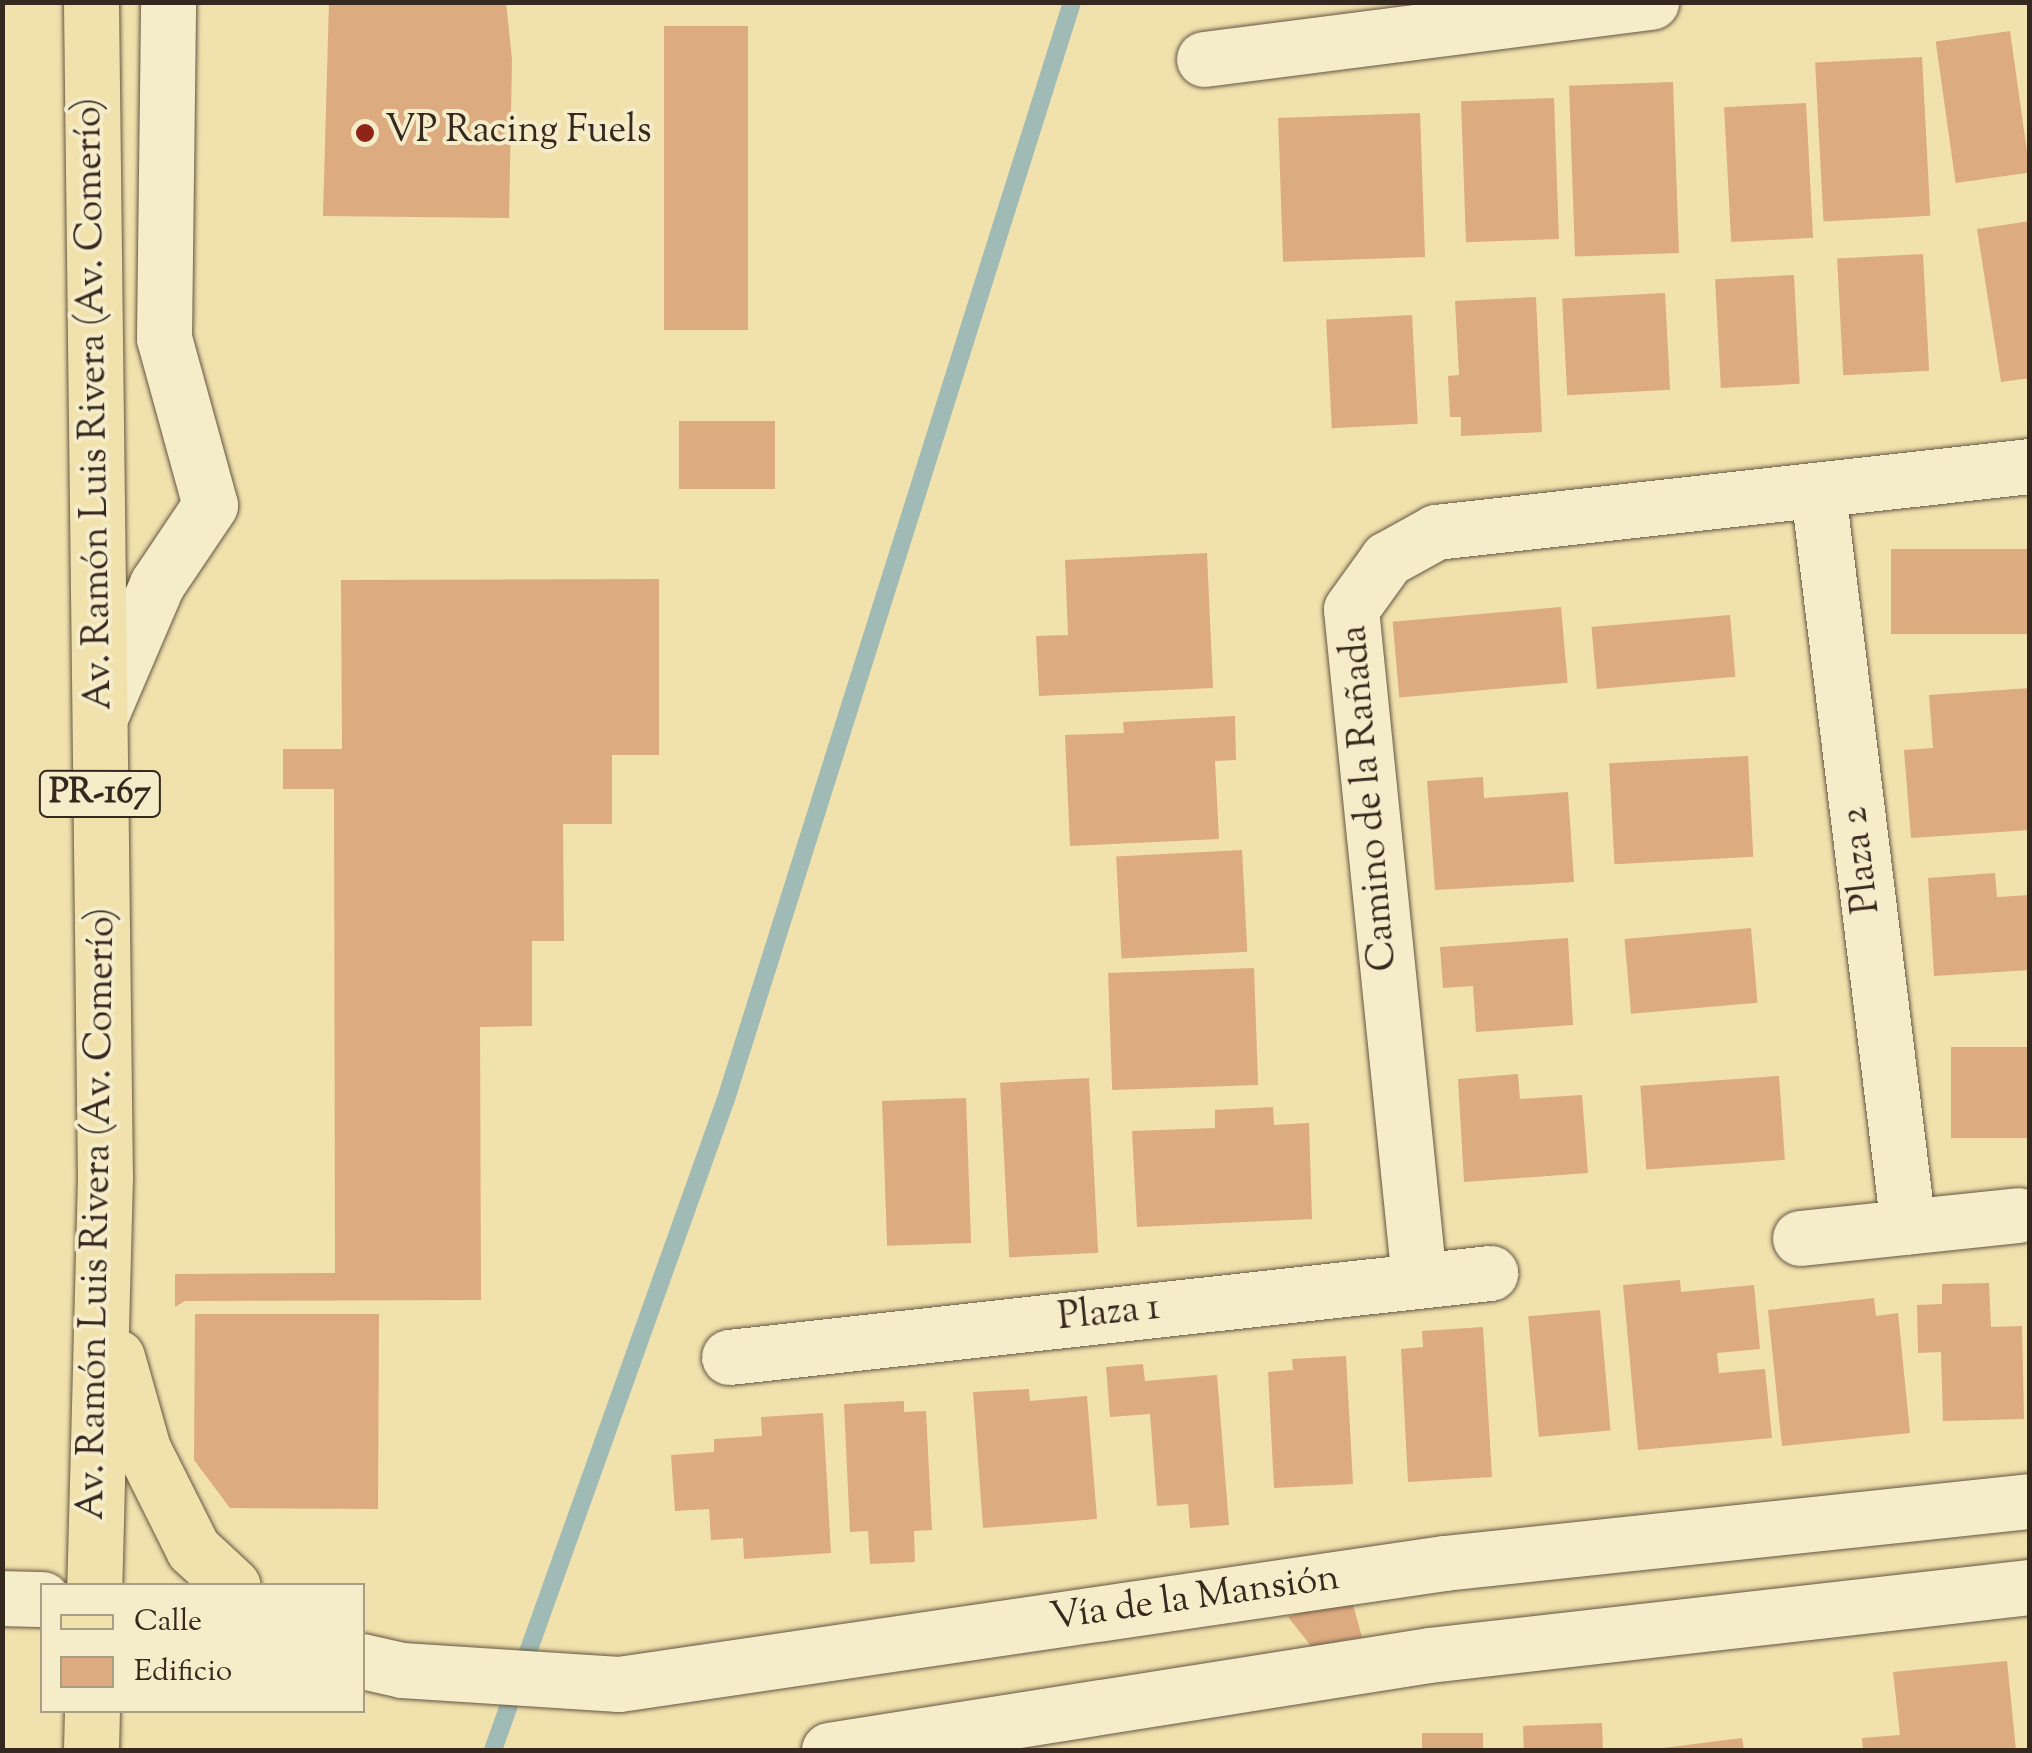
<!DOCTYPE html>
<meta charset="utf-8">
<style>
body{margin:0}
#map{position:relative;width:2032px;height:1753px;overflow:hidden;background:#f0e1ad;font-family:"Sorts Mill Goudy",serif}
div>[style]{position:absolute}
.stream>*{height:18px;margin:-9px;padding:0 9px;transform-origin:9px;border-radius:9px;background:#a0bab6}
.building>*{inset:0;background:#ddab80;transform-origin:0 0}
.roads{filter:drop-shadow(0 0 2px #645642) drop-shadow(0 0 2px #645642)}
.minor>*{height:55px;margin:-27.5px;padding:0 27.5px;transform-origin:27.5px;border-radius:27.5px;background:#f5ecca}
.major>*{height:55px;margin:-27.5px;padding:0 27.5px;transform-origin:27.5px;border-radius:27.5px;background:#f0e1ad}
.dots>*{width:28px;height:28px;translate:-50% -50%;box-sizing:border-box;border:5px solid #f5ecca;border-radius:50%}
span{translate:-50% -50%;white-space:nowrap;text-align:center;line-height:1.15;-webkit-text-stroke:8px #f5ecca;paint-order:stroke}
.shield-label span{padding:2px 8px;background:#f5ecca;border:2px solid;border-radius:8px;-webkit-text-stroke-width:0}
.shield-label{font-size:35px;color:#35281e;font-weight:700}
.poi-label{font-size:38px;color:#35281e}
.left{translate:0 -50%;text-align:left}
.street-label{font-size:38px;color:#35281e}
.frame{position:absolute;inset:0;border:5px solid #35281e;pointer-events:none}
.legend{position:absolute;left:40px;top:1583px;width:325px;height:130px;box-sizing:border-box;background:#f5ecca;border:2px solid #a89e85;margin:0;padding:12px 18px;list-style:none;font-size:30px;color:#35281e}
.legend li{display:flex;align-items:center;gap:20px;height:50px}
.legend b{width:50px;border:2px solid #a89e85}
</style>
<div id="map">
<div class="stream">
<div style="left:493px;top:1750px;width:691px;rotate:-70.31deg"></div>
<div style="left:726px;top:1099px;width:1150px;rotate:-72.49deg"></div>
</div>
<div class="building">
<div style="clip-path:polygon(329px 2px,506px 2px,512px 60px,509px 218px,323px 216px)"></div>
<div style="left:664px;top:26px;width:84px;height:304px"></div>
<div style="left:2010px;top:31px;width:143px;height:75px;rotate:82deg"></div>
<div style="left:1922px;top:57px;width:159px;height:107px;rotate:87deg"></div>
<div style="left:1673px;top:82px;width:171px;height:104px;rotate:88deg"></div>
<div style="left:1554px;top:98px;width:141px;height:93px;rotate:88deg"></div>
<div style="left:1806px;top:103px;width:135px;height:82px;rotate:87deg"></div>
<div style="left:1420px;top:113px;width:144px;height:142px;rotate:88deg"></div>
<div style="clip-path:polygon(2030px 221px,2030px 378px,2001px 382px,1977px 229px)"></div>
<div style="left:1923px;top:254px;width:117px;height:86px;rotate:87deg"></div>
<div style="left:1794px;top:275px;width:109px;height:79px;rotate:87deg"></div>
<div style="left:1665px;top:293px;width:97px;height:103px;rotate:87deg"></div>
<div style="clip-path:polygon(1536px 297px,1542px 432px,1461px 436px,1461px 417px,1450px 417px,1448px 376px,1459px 375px,1455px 301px)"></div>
<div style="left:1412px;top:315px;width:109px;height:86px;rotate:87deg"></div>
<div style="left:775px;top:421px;width:68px;height:96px;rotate:90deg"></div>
<div style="left:2030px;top:549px;width:85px;height:139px;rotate:90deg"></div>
<div style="clip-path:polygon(1207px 553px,1213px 688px,1039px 696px,1036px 636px,1068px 635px,1065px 560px)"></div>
<div style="clip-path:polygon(659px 579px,659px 755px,612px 755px,612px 824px,563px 824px,564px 941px,532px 941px,532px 1026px,480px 1027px,481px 1300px,185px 1301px,175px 1307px,175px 1274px,335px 1273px,334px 789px,283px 789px,283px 749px,342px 749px,341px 580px)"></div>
<div style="left:1561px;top:607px;width:76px;height:169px;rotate:85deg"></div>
<div style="left:1730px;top:615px;width:62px;height:139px;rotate:85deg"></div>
<div style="clip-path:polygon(2030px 688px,2030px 830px,1911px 838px,1904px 750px,1933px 748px,1929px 695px)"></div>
<div style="clip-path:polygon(1235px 716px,1236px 760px,1215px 761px,1219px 839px,1070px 846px,1065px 735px,1124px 733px,1123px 722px)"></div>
<div style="left:1748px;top:756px;width:101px;height:139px;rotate:87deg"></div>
<div style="clip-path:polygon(1483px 777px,1484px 798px,1568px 792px,1574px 882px,1435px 890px,1427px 781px)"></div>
<div style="left:1242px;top:850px;width:102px;height:126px;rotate:87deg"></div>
<div style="clip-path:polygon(1995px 873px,1997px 897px,2030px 895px,2030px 970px,1934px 976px,1928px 878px)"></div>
<div style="left:1751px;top:928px;width:75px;height:127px;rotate:85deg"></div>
<div style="clip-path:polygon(1568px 938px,1573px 1025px,1476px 1032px,1473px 986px,1443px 988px,1440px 947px)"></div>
<div style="left:1254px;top:968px;width:117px;height:146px;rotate:88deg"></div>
<div style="left:2030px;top:1047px;width:91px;height:79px;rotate:90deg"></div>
<div style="clip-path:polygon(1518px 1074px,1520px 1099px,1582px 1095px,1588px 1173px,1464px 1182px,1458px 1079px)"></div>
<div style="left:1779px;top:1076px;width:84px;height:139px;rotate:86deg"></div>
<div style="left:1089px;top:1078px;width:175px;height:89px;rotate:87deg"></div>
<div style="left:966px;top:1098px;width:145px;height:84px;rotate:88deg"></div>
<div style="clip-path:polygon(1273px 1107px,1274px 1125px,1309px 1123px,1312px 1219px,1137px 1227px,1132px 1131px,1215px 1128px,1215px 1110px)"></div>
<div style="clip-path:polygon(1680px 1280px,1681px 1292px,1754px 1285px,1760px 1349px,1717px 1353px,1719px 1373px,1765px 1369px,1772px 1438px,1638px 1450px,1623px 1285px)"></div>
<div style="clip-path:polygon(1989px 1283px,1991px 1327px,2022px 1326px,2024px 1419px,1943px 1421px,1941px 1352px,1918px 1353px,1917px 1305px,1942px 1304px,1942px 1284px)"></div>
<div style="clip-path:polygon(1874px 1298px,1876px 1316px,1898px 1313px,1910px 1433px,1782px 1446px,1768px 1310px)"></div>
<div style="left:1600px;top:1310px;width:121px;height:72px;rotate:85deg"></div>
<div style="clip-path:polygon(195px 1314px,379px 1314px,378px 1509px,230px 1508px,194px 1460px)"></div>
<div style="clip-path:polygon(1483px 1327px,1492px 1477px,1408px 1482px,1401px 1349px,1423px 1347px,1422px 1331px)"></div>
<div style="clip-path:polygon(1346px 1356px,1353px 1484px,1274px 1488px,1268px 1372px,1293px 1370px,1292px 1359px)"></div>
<div style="clip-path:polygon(1143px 1364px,1145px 1381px,1217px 1375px,1229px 1525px,1190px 1528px,1188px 1504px,1157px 1506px,1150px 1414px,1110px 1417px,1106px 1367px)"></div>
<div style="clip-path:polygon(1029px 1389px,1030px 1401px,1087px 1396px,1097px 1519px,983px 1528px,973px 1392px)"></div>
<div style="clip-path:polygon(904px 1401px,904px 1412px,926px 1411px,932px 1530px,914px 1531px,915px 1562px,870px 1564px,868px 1531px,850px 1532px,844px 1404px)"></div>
<div style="clip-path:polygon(823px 1413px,831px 1553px,744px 1559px,743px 1538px,711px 1540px,709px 1509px,675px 1511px,671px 1455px,714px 1452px,714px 1439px,762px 1436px,761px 1417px)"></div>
<div style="clip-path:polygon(1351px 1597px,1362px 1637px,1311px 1646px,1288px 1617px)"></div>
<div style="clip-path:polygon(2007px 1661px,2016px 1750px,1863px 1750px,1862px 1738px,1900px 1735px,1893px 1672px)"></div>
<div style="left:1602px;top:1723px;width:27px;height:79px;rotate:88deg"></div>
<div style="left:1483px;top:1733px;width:17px;height:61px;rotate:90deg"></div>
<div style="clip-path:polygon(1742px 1738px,1744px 1750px,1663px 1750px,1663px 1748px)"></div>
</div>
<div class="roads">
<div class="minor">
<div style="left:1204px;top:59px;width:451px;rotate:-7.3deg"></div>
<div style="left:1818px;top:492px;width:740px;rotate:83.02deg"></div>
<div style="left:100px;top:717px;width:145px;rotate:-66.8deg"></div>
<div style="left:157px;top:584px;width:95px;rotate:-56.1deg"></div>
<div style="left:210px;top:505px;width:173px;rotate:-105.4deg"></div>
<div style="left:164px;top:338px;width:336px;rotate:-89.3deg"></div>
<div style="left:1800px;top:1238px;width:219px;rotate:-6deg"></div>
<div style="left:1419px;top:1280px;width:674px;rotate:-95.79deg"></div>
<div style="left:1351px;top:609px;width:62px;rotate:-54.2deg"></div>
<div style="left:1387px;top:559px;width:56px;rotate:-28.9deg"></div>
<div style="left:1436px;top:532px;width:598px;rotate:-6.34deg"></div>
<div style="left:729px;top:1357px;width:766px;rotate:-6.3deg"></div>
<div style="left:2px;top:1598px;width:40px;rotate:1.4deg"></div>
<div style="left:362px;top:1661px;width:41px;rotate:12.7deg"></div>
<div style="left:402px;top:1670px;width:217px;rotate:3.7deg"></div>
<div style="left:619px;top:1684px;width:834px;rotate:-8.34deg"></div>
<div style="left:1444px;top:1563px;width:589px;rotate:-6.04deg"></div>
<div style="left:829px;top:1750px;width:607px;rotate:-9deg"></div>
<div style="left:1429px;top:1655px;width:605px;rotate:-6.46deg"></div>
</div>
<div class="major">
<div style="left:91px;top:2px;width:1175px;rotate:89.32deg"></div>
<div style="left:105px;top:1177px;width:409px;rotate:91.5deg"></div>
<div style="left:117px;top:1357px;width:96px;rotate:74.2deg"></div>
<div style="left:143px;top:1449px;width:112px;rotate:63.4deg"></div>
<div style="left:193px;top:1549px;width:54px;rotate:42.8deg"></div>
<div style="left:91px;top:1750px;width:40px;rotate:-88.6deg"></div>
</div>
</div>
<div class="dots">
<div style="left:365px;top:133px;background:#8f2418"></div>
</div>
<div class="shield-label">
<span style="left:100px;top:794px">PR-167</span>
</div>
<div class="poi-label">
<span class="left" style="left:385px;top:133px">VP Racing Fuels</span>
</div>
<div class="street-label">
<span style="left:96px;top:404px;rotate:-91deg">Av. Ramón Luis Rivera (Av. Comerío)</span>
<span style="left:1371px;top:798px;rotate:-95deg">Camino de la Rañada</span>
<span style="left:1863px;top:860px;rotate:-97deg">Plaza 2</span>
<span style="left:99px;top:1214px;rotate:-89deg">Av. Ramón Luis Rivera (Av. Comerío)</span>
<span style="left:1109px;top:1315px;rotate:-6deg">Plaza 1</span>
<span style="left:1195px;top:1600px;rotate:-8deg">Vía de la Mansión</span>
</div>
<div class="frame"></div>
<ul class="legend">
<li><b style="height:12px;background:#f0e1ad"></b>Calle</li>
<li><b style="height:28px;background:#ddab80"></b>Edificio</li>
</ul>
</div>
